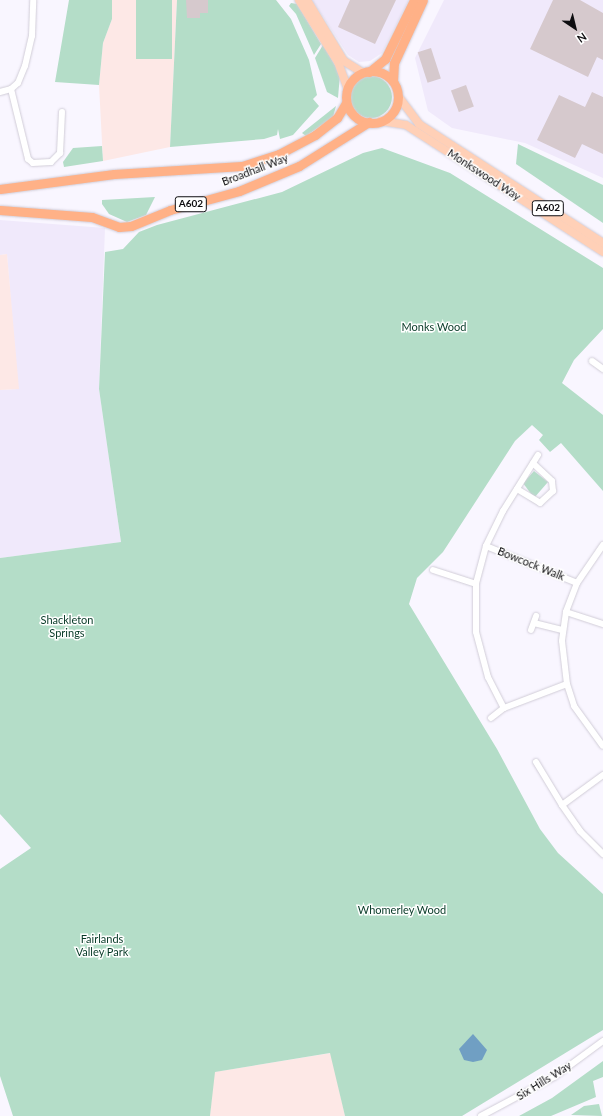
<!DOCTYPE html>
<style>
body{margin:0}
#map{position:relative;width:603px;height:1116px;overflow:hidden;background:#f9f6ff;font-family:Lato,sans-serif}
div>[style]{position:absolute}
.built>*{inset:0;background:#f0e9fb}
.education>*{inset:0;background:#fde8e6}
.green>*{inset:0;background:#b4ddc8;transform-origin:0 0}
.round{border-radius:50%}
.water>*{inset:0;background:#709fc3}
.building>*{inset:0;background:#d6c9cd;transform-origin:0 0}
.roads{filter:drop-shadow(0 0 1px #d1cdd8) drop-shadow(0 0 1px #d1cdd8)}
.minor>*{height:6px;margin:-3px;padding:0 3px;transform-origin:3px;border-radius:3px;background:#fff}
.major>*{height:8px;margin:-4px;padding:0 4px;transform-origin:4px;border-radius:4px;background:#ffd0b7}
.highway>*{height:9px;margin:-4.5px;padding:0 4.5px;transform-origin:4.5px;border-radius:4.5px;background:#ffb187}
.highway>.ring{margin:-4.5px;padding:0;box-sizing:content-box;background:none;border:9px solid #ffb187;border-radius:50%}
span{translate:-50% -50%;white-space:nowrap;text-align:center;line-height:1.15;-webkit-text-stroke:3px #fff;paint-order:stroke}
.shield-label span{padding:1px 3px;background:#fff;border:1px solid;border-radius:3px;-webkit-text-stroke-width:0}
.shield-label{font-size:10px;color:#0e0d10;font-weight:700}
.street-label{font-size:11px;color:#0e0d10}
.park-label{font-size:11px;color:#063926}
.north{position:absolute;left:555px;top:8px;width:40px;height:40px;-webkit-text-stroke:3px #fff;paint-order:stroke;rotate:145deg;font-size:11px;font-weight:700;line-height:16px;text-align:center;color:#0e0d10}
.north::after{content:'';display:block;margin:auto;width:14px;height:18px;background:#0e0d10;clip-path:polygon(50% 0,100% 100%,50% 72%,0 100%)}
</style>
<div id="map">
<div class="built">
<div style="clip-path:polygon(312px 0,409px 0,382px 53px,370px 61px,359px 62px,348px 55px)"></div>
<div style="clip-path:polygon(444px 0,603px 0,603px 178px,525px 143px,452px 128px,428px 111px,415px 58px)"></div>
<div style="clip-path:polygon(0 220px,105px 228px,99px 389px,121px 542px,0 558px,0 390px,18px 389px,7px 254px,0 255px)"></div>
</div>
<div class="education">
<div style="clip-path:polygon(112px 0,177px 0,170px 147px,103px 161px,99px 85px,103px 43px,112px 19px)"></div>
<div style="clip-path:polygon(7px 254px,19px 389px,0 390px,0 255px)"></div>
<div style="clip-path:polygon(331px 1053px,345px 1116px,210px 1116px,214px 1072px)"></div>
</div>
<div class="green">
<div style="clip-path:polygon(69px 0,112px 0,112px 19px,103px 43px,99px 85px,55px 82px)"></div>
<div style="left:136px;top:0;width:36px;height:59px"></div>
<div style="clip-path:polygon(177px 0,276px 0,291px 19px,309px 60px,317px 95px,313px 99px,319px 106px,293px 135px,280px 139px,278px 129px,277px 135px,264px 139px,170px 147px)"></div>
<div style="clip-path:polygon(291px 3px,297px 4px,321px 44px,314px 55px,296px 14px,289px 6px)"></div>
<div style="clip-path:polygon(323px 45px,340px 74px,338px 98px,327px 92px,315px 58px)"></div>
<div class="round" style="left:350px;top:76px;width:42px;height:42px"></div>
<div style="clip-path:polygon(336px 106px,333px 117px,306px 136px,302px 133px)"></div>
<div style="clip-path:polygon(518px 144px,603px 185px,603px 223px,516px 164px)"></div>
<div style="clip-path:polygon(102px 146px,103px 161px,64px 167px,63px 162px,73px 148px)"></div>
<div style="clip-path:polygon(382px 148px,450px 173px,603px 268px,603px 329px,574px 360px,562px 383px,603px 415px,603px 491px,561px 443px,550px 452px,539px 440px,543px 435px,532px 425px,515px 441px,443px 552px,417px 578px,409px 604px,497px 749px,540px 829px,558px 853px,603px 894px,603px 1030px,462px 1116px,345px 1116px,330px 1053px,215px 1072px,210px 1116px,13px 1116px,0 1076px,0 869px,31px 848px,0 814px,0 558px,121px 542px,99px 389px,105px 252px,123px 249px,139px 232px,157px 225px,282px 192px,363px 153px)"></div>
<div style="clip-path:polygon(155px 197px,146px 215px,127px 222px,109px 214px,102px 204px,102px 200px)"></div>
<div style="clip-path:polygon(534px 471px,548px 482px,534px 498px,523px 483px)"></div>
<div style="clip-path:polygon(603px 1061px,603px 1077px,593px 1081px,596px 1097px,551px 1116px,519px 1116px,552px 1098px)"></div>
<div style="clip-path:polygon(599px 1104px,602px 1116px,571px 1115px,584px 1106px)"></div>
</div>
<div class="water">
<div style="clip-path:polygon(473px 1034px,487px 1050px,482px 1060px,473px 1062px,464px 1060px,459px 1049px)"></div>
</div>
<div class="building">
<div style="clip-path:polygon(186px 0,208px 0,208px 13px,200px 13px,200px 18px,187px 18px)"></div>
<div style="clip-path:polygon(350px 0,396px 0,375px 44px,338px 27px)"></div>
<div style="clip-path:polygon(553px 0,580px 0,603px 13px,603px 60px,597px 57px,588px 77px,530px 49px)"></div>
<div style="left:431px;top:48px;width:32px;height:14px;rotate:72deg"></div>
<div style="left:466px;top:85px;width:23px;height:16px;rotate:70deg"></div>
<div style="clip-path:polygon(592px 92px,603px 97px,603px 154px,582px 144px,575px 158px,537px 140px,559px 95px,585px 107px)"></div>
</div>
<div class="roads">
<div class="minor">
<div style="left:11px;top:89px;width:72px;rotate:76.3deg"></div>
<div style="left:28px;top:159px;width:6px;rotate:39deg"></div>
<div style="left:33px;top:163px;width:18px;rotate:-3deg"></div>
<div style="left:51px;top:162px;width:13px;rotate:-45deg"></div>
<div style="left:60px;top:153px;width:41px;rotate:-87.2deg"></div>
<div style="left:0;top:92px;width:11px;rotate:-15deg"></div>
<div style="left:11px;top:89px;width:9px;rotate:-41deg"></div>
<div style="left:18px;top:83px;width:18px;rotate:-68deg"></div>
<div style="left:25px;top:66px;width:31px;rotate:-77deg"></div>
<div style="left:32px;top:36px;width:36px;rotate:-88deg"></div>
<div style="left:592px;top:361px;width:14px;rotate:36deg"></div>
<div style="left:538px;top:455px;width:66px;rotate:122deg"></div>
<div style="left:503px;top:511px;width:39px;rotate:116deg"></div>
<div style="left:486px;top:546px;width:39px;rotate:105deg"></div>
<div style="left:476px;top:584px;width:48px;rotate:90deg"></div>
<div style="left:476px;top:632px;width:47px;rotate:75.1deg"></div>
<div style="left:488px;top:677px;width:35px;rotate:63deg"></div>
<div style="left:504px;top:708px;width:67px;rotate:-20.9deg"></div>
<div style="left:517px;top:489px;width:27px;rotate:31deg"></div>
<div style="left:540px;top:503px;width:18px;rotate:-43deg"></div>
<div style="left:553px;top:491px;width:10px;rotate:-96deg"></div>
<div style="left:552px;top:481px;width:26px;rotate:-137deg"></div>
<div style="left:603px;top:545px;width:46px;rotate:124.4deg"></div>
<div style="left:577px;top:583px;width:31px;rotate:111deg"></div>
<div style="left:566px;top:612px;width:29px;rotate:98deg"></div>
<div style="left:562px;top:641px;width:43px;rotate:83.4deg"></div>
<div style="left:567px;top:684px;width:23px;rotate:72deg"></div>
<div style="left:574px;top:706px;width:49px;rotate:54.1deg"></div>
<div style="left:486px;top:546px;width:98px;rotate:22.1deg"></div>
<div style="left:433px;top:570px;width:45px;rotate:18deg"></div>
<div style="left:566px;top:612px;width:39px;rotate:18deg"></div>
<div style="left:534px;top:623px;width:30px;rotate:14deg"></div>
<div style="left:531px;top:630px;width:15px;rotate:-70deg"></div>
<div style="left:491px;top:718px;width:16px;rotate:-38deg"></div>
<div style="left:536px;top:762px;width:50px;rotate:58.8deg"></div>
<div style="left:562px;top:805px;width:51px;rotate:-36.2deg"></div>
<div style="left:562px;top:805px;width:32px;rotate:55deg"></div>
<div style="left:580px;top:831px;width:33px;rotate:45deg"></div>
<div style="left:481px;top:1116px;width:83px;rotate:-28.1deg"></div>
<div style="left:554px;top:1077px;width:61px;rotate:-36.3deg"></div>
</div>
<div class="major">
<div style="left:299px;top:0;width:73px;rotate:57.8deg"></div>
<div style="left:338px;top:62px;width:27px;rotate:70deg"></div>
<div style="left:307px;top:0;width:71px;rotate:58.8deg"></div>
<div style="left:344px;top:61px;width:22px;rotate:32deg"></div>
<div style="left:398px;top:96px;width:35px;rotate:53deg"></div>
<div style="left:419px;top:124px;width:219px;rotate:32.9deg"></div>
<div style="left:381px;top:121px;width:25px;rotate:9deg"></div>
<div style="left:406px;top:125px;width:234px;rotate:32.8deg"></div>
</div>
<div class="highway">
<div class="ring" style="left:346px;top:71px;width:43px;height:43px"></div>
<div style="left:369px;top:72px;width:21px;rotate:-39deg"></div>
<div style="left:385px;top:59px;width:66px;rotate:-63.8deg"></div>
<div style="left:393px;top:81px;width:18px;rotate:-87deg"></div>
<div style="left:394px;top:63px;width:69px;rotate:-65.3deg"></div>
<div style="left:0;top:189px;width:115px;rotate:-7.5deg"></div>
<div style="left:114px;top:174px;width:128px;rotate:-3.6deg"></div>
<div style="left:242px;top:166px;width:39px;rotate:-18deg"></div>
<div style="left:279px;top:154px;width:41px;rotate:-27.8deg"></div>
<div style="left:315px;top:135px;width:28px;rotate:-38deg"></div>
<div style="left:337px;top:118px;width:17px;rotate:-59deg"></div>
<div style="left:0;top:210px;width:92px;rotate:4.4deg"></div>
<div style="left:92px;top:217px;width:29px;rotate:20deg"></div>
<div style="left:119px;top:227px;width:12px;rotate:-5deg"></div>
<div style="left:131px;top:226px;width:42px;rotate:-22.3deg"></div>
<div style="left:170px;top:210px;width:72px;rotate:-15.4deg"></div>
<div style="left:239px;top:191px;width:65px;rotate:-22.6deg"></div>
<div style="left:299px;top:166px;width:83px;rotate:-32.2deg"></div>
</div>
</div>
<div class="shield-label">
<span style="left:191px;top:204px">A602</span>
<span style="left:548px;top:208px">A602</span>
</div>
<div class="street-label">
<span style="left:255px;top:170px;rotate:-21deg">Broadhall Way</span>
<span style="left:484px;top:175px;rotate:33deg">Monkswood Way</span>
<span style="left:531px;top:564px;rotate:22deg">Bowcock Walk</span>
<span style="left:544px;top:1081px;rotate:-32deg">Six Hills Way</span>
</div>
<div class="park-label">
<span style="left:434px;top:327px">Monks Wood</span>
<span style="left:67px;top:627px">Shackleton<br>Springs</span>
<span style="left:402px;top:910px">Whomerley Wood</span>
<span style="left:102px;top:946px">Fairlands<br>Valley Park</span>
</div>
<div class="north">N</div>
</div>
